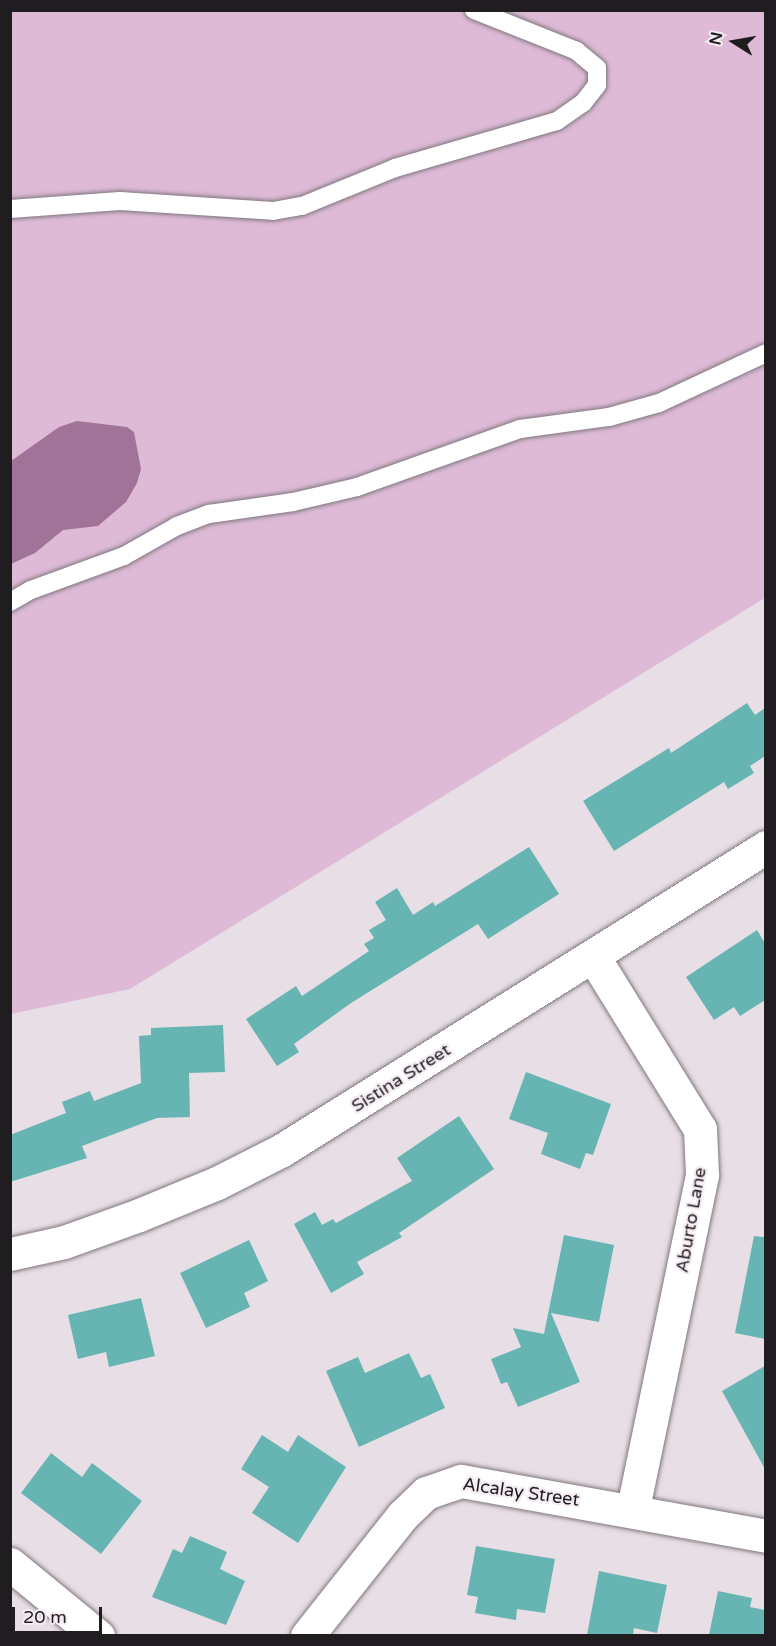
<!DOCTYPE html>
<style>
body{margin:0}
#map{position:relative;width:776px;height:1646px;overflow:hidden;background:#e8dee6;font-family:"Varela Round",sans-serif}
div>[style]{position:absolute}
.green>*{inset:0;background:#debad7}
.water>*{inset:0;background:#a17399}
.building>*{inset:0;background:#67b5b2}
.roads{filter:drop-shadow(0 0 2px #7f777d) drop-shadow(0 0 2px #7f777d)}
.lane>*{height:18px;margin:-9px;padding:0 9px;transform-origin:9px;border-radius:9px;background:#fff}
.street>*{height:33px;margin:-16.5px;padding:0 16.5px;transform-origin:16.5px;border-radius:16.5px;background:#fff}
span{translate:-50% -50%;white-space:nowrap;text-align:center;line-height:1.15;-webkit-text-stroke:4.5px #f5ecf3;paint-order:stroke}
.street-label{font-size:18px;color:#201d20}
.frame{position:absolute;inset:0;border:12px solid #201d20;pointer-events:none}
.north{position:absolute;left:704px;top:12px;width:60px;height:60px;-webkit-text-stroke:4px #f5ecf3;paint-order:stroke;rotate:281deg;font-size:16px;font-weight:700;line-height:24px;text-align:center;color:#201d20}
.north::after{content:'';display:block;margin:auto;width:21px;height:27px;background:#201d20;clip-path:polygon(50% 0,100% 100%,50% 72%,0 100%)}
.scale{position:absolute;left:12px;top:1607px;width:90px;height:27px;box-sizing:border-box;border:3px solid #201d20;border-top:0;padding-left:8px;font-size:18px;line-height:21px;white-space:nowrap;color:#201d20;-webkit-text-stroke:4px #f5ecf3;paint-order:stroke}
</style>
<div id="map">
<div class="green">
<div style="clip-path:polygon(10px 11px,766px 11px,765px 598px,130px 989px,11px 1014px)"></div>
</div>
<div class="water">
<div style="clip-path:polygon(77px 421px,127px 427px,134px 432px,141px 469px,137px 483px,126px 502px,98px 526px,63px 530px,35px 553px,11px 564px,11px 461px,59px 427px)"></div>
</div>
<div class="building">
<div style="clip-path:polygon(747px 703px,755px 715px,765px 708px,765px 756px,750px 766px,754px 773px,728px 789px,724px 782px,614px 851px,583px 801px,669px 748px,671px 753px)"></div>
<div style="clip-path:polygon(529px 847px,559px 894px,488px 939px,478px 924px,351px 1003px,294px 1044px,299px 1052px,277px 1066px,246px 1019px,296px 986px,302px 996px,369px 951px,364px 944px,374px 938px,369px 930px,386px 920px,375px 902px,397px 888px,413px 915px,433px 902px,435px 906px)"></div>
<div style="clip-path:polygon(757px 930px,765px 943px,765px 1000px,740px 1016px,734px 1007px,714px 1020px,686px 977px)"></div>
<div style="clip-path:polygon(223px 1025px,225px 1072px,189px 1073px,190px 1117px,157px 1118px,82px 1146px,87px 1158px,10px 1182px,10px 1135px,66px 1113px,62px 1102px,90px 1091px,94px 1101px,141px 1083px,139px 1036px,151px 1035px,151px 1028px)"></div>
<div style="clip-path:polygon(526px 1072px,611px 1104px,593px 1155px,586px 1153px,580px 1169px,541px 1154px,548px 1133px,509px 1119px)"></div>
<div style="clip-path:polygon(459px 1116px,494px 1169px,399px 1233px,402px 1237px,357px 1262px,364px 1274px,331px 1293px,294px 1224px,315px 1212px,322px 1225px,333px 1219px,336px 1223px,412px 1181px,397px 1158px)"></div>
<div style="clip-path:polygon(564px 1235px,614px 1245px,599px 1322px,551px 1313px,580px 1382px,518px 1407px,507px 1382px,501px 1384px,491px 1359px,521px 1347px,513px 1328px,544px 1334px)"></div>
<div style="clip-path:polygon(754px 1236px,765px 1237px,765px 1339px,735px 1333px)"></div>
<div style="clip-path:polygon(249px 1240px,268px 1281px,244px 1293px,250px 1307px,206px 1328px,180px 1273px)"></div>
<div style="clip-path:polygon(141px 1298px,155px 1356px,109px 1367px,106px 1352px,78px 1359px,68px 1315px)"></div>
<div style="clip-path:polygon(409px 1353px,421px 1378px,430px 1374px,445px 1408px,359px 1447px,326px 1371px,358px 1357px,365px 1373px)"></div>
<div style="clip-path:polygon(765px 1366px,765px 1469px,722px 1391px)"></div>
<div style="clip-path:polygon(262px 1435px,288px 1452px,298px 1435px,346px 1467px,298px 1543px,252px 1513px,269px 1487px,241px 1469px)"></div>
<div style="clip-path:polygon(51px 1453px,82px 1477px,92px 1463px,142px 1501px,101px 1554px,21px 1493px)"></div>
<div style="clip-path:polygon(190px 1536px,227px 1552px,220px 1569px,245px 1581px,226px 1625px,152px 1597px,173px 1549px,182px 1553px)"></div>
<div style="clip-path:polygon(476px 1546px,555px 1559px,545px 1613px,517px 1609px,516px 1620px,475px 1613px,478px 1597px,467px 1595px)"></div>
<div style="clip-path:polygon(599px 1571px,667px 1585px,657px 1633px,634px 1628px,633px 1635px,587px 1635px)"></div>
<div style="clip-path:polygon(718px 1591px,752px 1598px,750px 1607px,765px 1610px,765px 1635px,709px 1635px)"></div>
</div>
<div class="roads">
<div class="lane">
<div style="left:10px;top:209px;width:110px;rotate:-4.2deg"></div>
<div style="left:120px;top:201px;width:153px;rotate:3.7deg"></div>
<div style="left:273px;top:211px;width:29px;rotate:-10deg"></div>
<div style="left:302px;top:206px;width:100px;rotate:-22.2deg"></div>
<div style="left:395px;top:168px;width:169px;rotate:-16.2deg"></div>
<div style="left:557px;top:121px;width:32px;rotate:-35deg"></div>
<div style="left:583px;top:103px;width:23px;rotate:-52deg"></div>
<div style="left:597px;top:85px;width:17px;rotate:-90deg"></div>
<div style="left:597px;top:68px;width:26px;rotate:-140deg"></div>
<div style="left:577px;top:51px;width:111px;rotate:-158.3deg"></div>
<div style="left:10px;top:602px;width:24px;rotate:-30deg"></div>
<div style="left:31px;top:590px;width:99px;rotate:-20.1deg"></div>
<div style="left:124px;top:556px;width:61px;rotate:-29.5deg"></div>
<div style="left:177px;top:526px;width:34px;rotate:-21deg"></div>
<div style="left:209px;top:514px;width:85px;rotate:-8.1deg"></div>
<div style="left:293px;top:502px;width:66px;rotate:-13.2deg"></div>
<div style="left:357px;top:487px;width:173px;rotate:-19.6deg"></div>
<div style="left:520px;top:429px;width:90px;rotate:-7.7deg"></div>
<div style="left:609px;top:417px;width:52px;rotate:-15.6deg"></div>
<div style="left:659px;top:403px;width:118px;rotate:-25deg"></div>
</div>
<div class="street">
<div style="left:593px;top:956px;width:203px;rotate:58.3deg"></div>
<div style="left:700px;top:1129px;width:46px;rotate:87.5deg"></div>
<div style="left:702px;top:1175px;width:341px;rotate:101.7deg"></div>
<div style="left:10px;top:1254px;width:55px;rotate:-12.5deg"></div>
<div style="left:64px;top:1242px;width:80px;rotate:-19.8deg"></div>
<div style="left:139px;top:1215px;width:84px;rotate:-22.3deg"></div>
<div style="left:217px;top:1183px;width:73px;rotate:-26.9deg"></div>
<div style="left:282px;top:1150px;width:571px;rotate:-32.05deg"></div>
<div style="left:10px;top:1564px;width:114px;rotate:39.3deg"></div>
<div style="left:307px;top:1636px;width:154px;rotate:-51.6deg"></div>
<div style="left:403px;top:1515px;width:32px;rotate:-44deg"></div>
<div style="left:426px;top:1493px;width:37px;rotate:-19deg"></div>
<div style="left:461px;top:1481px;width:310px;rotate:10.2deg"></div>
</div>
</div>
<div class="street-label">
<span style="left:401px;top:1078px;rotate:-32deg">Sistina Street</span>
<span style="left:691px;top:1220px;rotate:-80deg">Aburto Lane</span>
<span style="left:521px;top:1492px;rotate:8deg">Alcalay Street</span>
</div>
<div class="frame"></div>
<div class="north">N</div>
<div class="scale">20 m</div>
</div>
